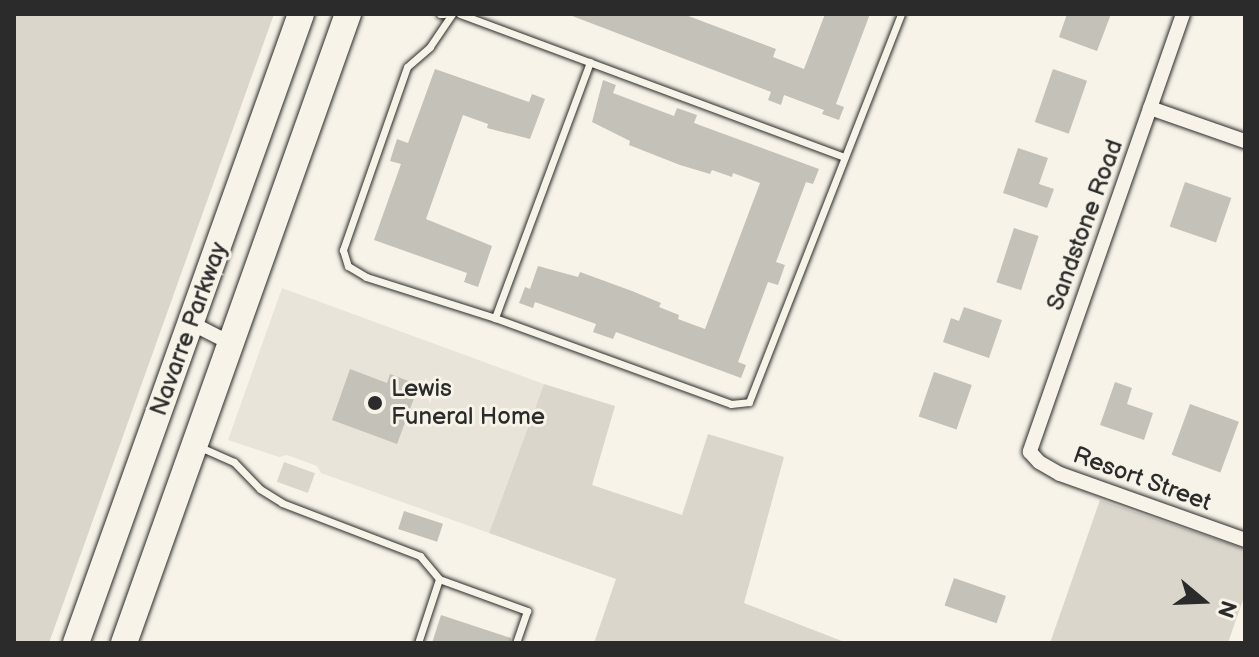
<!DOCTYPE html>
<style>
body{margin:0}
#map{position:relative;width:1259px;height:657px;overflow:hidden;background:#f7f3e8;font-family:"Balsamiq Sans",sans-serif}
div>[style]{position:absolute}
.built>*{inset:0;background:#e8e4da}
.green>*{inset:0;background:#dad6cc;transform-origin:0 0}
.building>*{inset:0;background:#c4c1b9;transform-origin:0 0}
.roads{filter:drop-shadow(0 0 2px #2b2b2b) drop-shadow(0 0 2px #2b2b2b)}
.lane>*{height:7px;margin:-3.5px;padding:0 3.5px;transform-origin:3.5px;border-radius:3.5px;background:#f7f3e8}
.street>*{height:14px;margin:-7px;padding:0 7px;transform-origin:7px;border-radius:7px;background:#f7f3e8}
.highway>*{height:26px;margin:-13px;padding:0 13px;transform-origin:13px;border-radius:13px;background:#f7f3e8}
.dots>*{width:22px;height:22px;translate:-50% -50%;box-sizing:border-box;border:4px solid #f7f3e8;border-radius:50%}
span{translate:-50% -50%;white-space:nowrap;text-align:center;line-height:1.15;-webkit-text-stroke:6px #f7f3e8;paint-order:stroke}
.street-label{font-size:24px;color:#2b2b2b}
.poi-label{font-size:24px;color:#2b2b2b}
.left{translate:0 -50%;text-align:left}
.frame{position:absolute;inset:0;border:16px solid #2b2b2b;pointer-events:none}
.north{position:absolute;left:1163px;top:561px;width:80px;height:80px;-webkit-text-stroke:6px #f7f3e8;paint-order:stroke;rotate:109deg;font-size:22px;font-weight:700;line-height:32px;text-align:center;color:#2b2b2b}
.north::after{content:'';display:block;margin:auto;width:28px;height:36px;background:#2b2b2b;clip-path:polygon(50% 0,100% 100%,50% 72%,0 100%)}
</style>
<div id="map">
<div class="built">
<div style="clip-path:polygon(282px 288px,544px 384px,489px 533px,321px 473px,317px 466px,287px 455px,279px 457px,228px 440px)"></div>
</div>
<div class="green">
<div style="clip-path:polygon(14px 14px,274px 14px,49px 643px,14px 643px)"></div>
<div style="clip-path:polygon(544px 384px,615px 406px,592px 485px,682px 515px,708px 434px,784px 457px,744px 603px,847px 643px,594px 643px,616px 579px,489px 533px)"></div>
<div style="left:284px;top:462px;width:33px;height:21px;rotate:20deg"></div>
<div style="clip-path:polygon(1100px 500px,1245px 549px,1245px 594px,1228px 643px,1050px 643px)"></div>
</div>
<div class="building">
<div style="clip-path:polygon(567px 14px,683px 14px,776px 49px,773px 57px,804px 69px,825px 14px,870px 14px,836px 104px,844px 107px,839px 120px,822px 114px,824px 110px,784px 95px,781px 105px,768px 100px,771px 92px)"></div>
<div style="clip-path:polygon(1067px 14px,1111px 14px,1097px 51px,1059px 37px)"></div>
<div style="clip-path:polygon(435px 69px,529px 102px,532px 94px,545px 99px,530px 139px,487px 128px,488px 124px,463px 115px,426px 219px,492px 246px,478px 287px,464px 282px,467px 273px,374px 240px,401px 164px,390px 161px,397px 139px,408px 143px)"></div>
<div style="left:1053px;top:69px;width:36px;height:56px;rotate:19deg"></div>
<div style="clip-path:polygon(603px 80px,616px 85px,613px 93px,674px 116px,677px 108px,697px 115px,694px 123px,819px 169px,813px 184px,806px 182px,776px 262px,785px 265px,778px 285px,768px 282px,738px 362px,746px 365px,741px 378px,616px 332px,613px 339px,593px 332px,596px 324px,535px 302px,533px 308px,519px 303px,525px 287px,530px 289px,538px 266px,578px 277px,580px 272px,632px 291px,661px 303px,659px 307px,679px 315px,678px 319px,705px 329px,760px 183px,733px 173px,732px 177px,712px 170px,710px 174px,680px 165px,629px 145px,630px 141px,592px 122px)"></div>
<div style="clip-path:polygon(1018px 148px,1048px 158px,1039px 184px,1054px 189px,1047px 208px,1003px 193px)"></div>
<div style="left:1185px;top:182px;width:49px;height:47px;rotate:19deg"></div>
<div style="left:1014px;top:228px;width:26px;height:57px;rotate:18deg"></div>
<div style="clip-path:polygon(964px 307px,1002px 320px,989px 358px,943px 342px,951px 318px,959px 321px)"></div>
<div style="clip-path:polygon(350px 369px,387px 383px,390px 374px,419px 385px,397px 444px,332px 420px)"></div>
<div style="left:934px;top:372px;width:40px;height:47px;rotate:19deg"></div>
<div style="clip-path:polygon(1115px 382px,1132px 388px,1127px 404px,1153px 413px,1144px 440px,1100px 425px)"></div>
<div style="left:1190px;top:404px;width:52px;height:54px;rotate:20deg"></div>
<div style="left:404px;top:511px;width:41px;height:19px;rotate:18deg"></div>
<div style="left:954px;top:578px;width:55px;height:29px;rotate:19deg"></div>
<div style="clip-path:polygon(441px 615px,511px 638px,510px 643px,432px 643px)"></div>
</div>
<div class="roads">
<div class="lane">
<div style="left:440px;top:14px;width:4px"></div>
<div style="left:452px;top:14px;width:40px;rotate:124deg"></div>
<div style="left:430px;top:47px;width:30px;rotate:139deg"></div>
<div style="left:407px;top:67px;width:194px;rotate:109.3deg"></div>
<div style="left:343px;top:250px;width:17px;rotate:73deg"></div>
<div style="left:348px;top:266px;width:21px;rotate:31deg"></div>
<div style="left:366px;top:277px;width:135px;rotate:17.6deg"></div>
<div style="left:460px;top:14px;width:410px;rotate:20.4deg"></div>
<div style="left:590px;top:62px;width:273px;rotate:110.4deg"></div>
<div style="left:495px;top:318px;width:251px;rotate:20deg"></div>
<div style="left:731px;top:404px;width:18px;rotate:-6deg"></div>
<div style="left:749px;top:402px;width:417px;rotate:-68.6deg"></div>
<div style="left:200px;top:447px;width:37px;rotate:24deg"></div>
<div style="left:234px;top:462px;width:37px;rotate:46deg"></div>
<div style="left:260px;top:489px;width:26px;rotate:32deg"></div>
<div style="left:282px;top:503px;width:148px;rotate:21deg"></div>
<div style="left:420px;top:556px;width:30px;rotate:50deg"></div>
<div style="left:439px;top:579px;width:94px;rotate:20deg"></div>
<div style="left:527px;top:611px;width:34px;rotate:109deg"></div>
<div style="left:418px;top:643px;width:67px;rotate:-71.8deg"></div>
</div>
<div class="street">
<div style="left:1183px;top:14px;width:464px;rotate:109.3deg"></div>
<div style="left:1030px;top:452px;width:13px;rotate:48deg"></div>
<div style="left:1039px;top:462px;width:24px;rotate:30deg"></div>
<div style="left:1060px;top:474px;width:196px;rotate:19.6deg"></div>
<div style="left:1150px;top:108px;width:101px;rotate:19.2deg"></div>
<div style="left:191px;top:323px;width:44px;rotate:27.1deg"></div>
</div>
<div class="highway">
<div style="left:76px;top:643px;width:668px;rotate:-70.32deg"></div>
<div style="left:124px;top:643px;width:668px;rotate:-70.4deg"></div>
</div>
</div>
<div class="dots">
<div style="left:375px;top:403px;background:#2b2b2b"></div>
</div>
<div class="street-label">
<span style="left:1085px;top:225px;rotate:-70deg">Sandstone Road</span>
<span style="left:189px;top:329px;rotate:-70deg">Navarre Parkway</span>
<span style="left:1142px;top:479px;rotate:20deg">Resort Street</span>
</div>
<div class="poi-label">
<span class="left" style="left:391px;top:403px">Lewis<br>Funeral Home</span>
</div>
<div class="frame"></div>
<div class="north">N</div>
</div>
